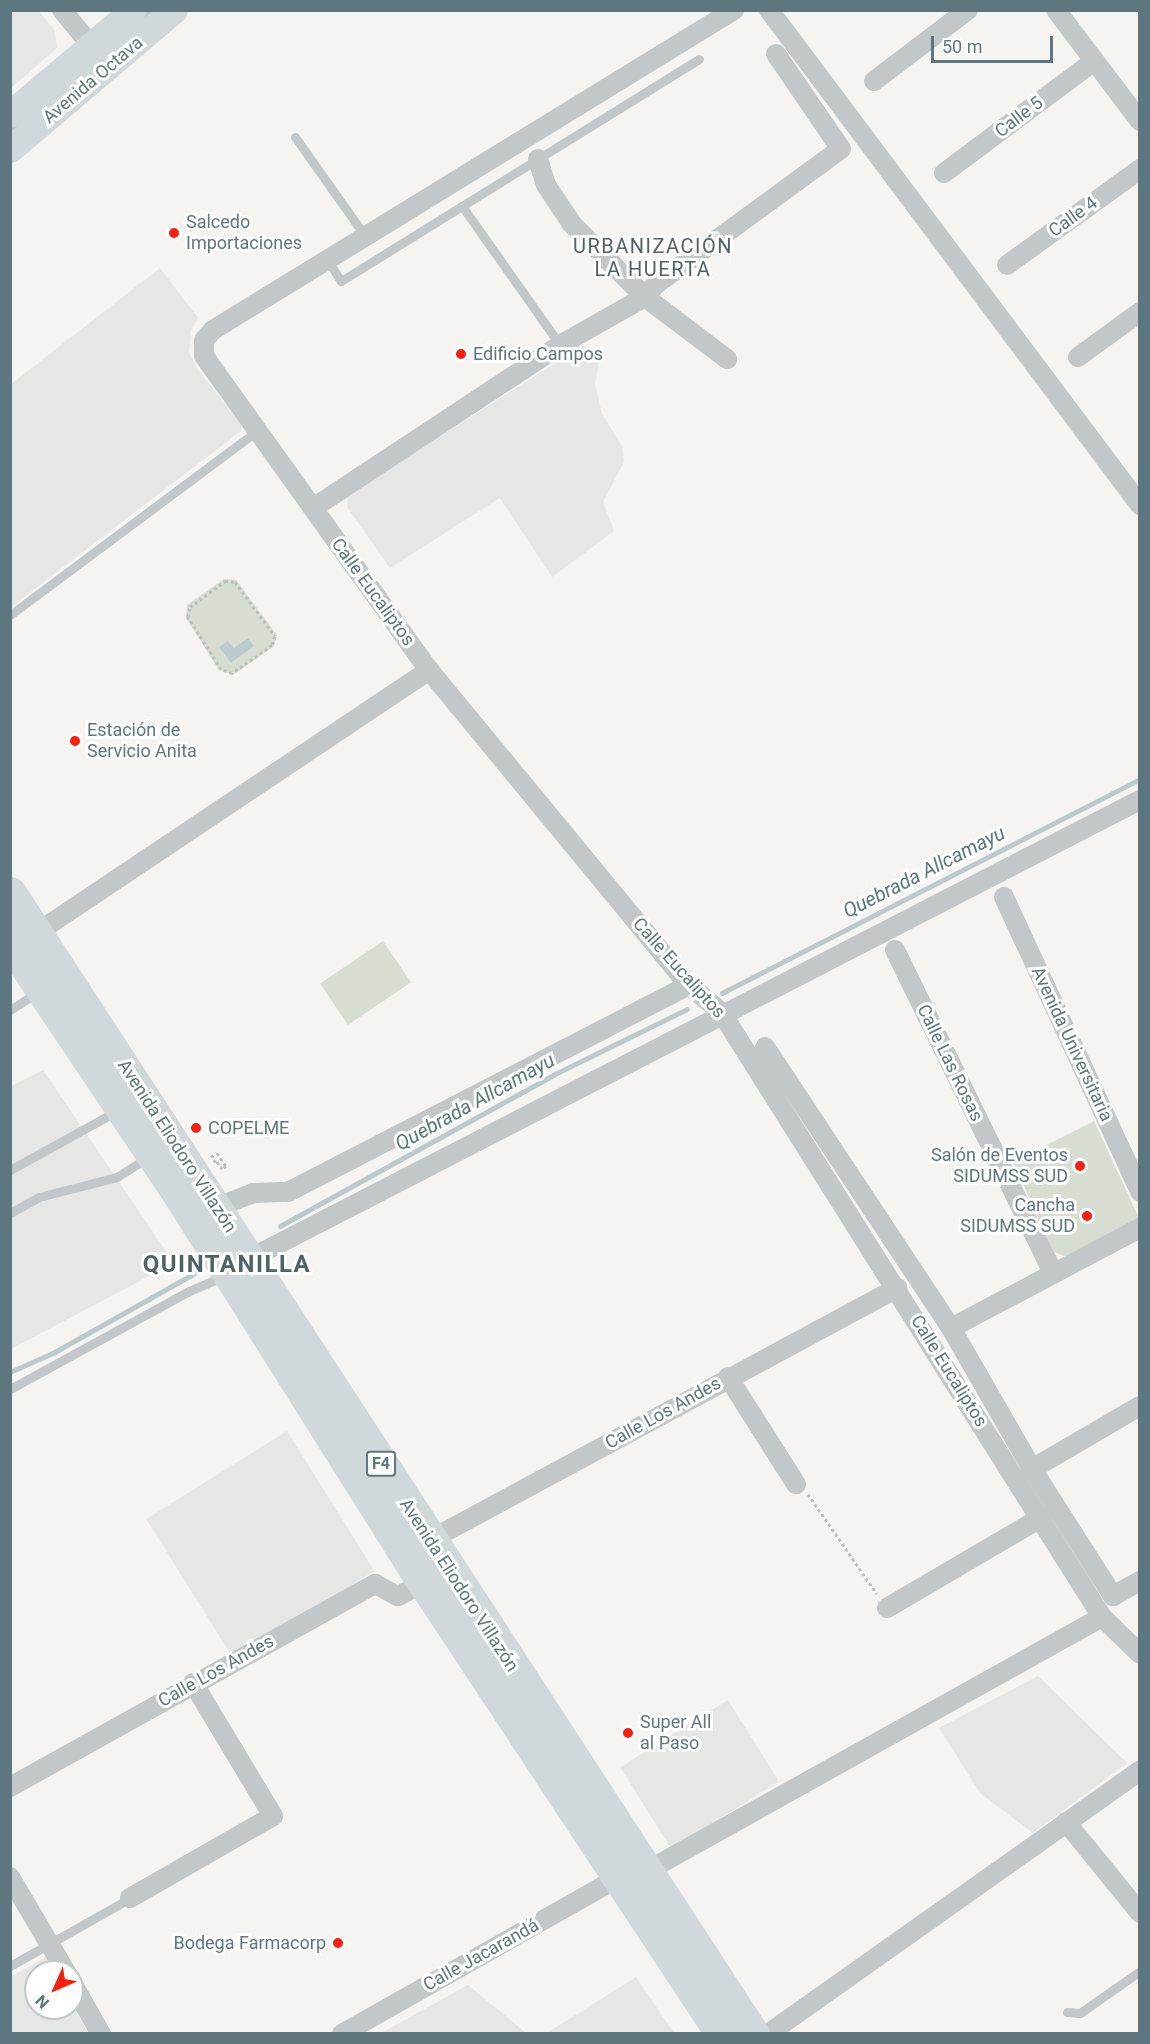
<!DOCTYPE html>
<meta charset="utf-8">
<style>
body{margin:0}
#map{position:relative;width:1150px;height:2044px;overflow:hidden;background:#f5f4f0;font-family:Roboto,sans-serif}
div>[style]{position:absolute}
.built>*{inset:0;background:#e6e6e4;transform-origin:0 0}
.green>*{inset:0;background:#d7ddd1;transform-origin:0 0}
.water>*{inset:0;background:#bbcacd}
.stream>*{height:4.5px;margin:-2.25px;padding:0 2.25px;transform-origin:2.25px;border-radius:2.25px;background:#bbcacd}
.path>*{height:3px;margin-top:-1.5px;transform-origin:0;background:repeating-linear-gradient(90deg,#bbbfc0 0 3px,transparent 0 6px)}
.lane>*{height:9px;margin:-4.5px;padding:0 4.5px;transform-origin:4.5px;border-radius:4.5px;background:#c2c7ca}
.street>*{height:20px;margin:-10px;padding:0 10px;transform-origin:10px;border-radius:10px;background:#c2c7ca}
.secondary>*{height:27px;margin:-13.5px;padding:0 13.5px;transform-origin:13.5px;border-radius:13.5px;background:#d1d8db}
.highway>*{height:33px;margin:-16.5px;padding:0 16.5px;transform-origin:16.5px;border-radius:16.5px;background:#d1d8db}
.dots>*{width:16px;height:16px;translate:-50% -50%;box-sizing:border-box;border:3px solid #fff;border-radius:50%}
span{translate:-50% -50%;white-space:nowrap;text-align:center;line-height:1.15;-webkit-text-stroke:6px #fff;paint-order:stroke}
.shield-label span{padding:2px 4px;background:#fff;border:2px solid;border-radius:4px;-webkit-text-stroke-width:0}
.shield-label{font-size:16px;color:#5d767f;font-weight:700}
.street-label{font-size:18px;color:#5d767f}
.poi-label{font-size:18px;color:#5d767f}
.left{translate:0 -50%;text-align:left}
.right{translate:-100% -50%;text-align:right}
.neighbourhood-label{font-size:20px;color:#4f6269;letter-spacing:1.5px}
.water-label{font-size:20px;color:#58787c;font-style:italic}
.district-label{font-size:24px;color:#4f6269;font-weight:700;letter-spacing:1.5px}
.frame{position:absolute;inset:0;border:12px solid #5d767f;pointer-events:none}
.north{position:absolute;left:24px;top:1960px;width:60px;height:60px;box-sizing:border-box;background:#fff;border:2px solid #bec8cc;border-radius:50%;rotate:225deg;font-size:16px;font-weight:700;line-height:24px;text-align:center;color:#5d767f}
.north::after{content:'';display:block;margin:auto;width:21px;height:27px;background:#f52010;clip-path:polygon(50% 0,100% 100%,50% 72%,0 100%)}
.scale{position:absolute;left:931px;top:36px;width:122px;height:27px;box-sizing:border-box;border:3px solid #5d767f;border-top:0;padding-left:8px;font-size:18px;line-height:21px;white-space:nowrap;color:#5d767f;-webkit-text-stroke:4px #fff;paint-order:stroke}
</style>
<div id="map">
<div class="built">
<div style="clip-path:polygon(11px 10px,39px 11px,55px 31px,57px 48px,11px 88px)"></div>
<div style="clip-path:polygon(160px 268px,198px 318px,191px 330px,189px 352px,196px 367px,241px 425px,241px 431px,11px 607px,11px 384px)"></div>
<div style="clip-path:polygon(584px 345px,599px 362px,595px 384px,602px 414px,622px 446px,624px 462px,603px 502px,614px 531px,552px 577px,500px 498px,390px 568px,347px 507px,348px 495px)"></div>
<div style="clip-path:polygon(43px 1070px,174px 1263px,11px 1349px,11px 1086px)"></div>
<div style="left:287px;top:1431px;width:165px;height:166px;rotate:58deg"></div>
<div style="clip-path:polygon(1038px 1676px,1127px 1763px,1033px 1833px,980px 1793px,939px 1728px)"></div>
<div style="left:728px;top:1700px;width:96px;height:127px;rotate:58deg"></div>
<div style="clip-path:polygon(45px 1957px,54px 1972px,36px 1972px,36px 2008px,72px 2008px,72px 2005px,88px 2033px,11px 2033px,11px 1977px)"></div>
<div style="clip-path:polygon(636px 1977px,674px 2033px,547px 2033px)"></div>
<div style="clip-path:polygon(468px 1985px,526px 2033px,381px 2033px)"></div>
</div>
<div class="green">
<div style="clip-path:polygon(224px 579px,236px 580px,277px 635px,274px 646px,233px 675px,219px 670px,186px 618px,187px 605px)"></div>
<div style="left:383px;top:941px;width:50px;height:76px;rotate:56deg"></div>
<div style="clip-path:polygon(1094px 1121px,1139px 1218px,1067px 1257px,1054px 1252px,1013px 1162px)"></div>
</div>
<div class="water">
<div style="clip-path:polygon(248px 638px,254px 646px,231px 663px,219px 647px,228px 641px,234px 648px)"></div>
</div>
<div class="stream">
<div style="left:141px;top:18px;width:12px;rotate:-42deg"></div>
<div style="left:10px;top:130px;width:13px;rotate:-39deg"></div>
<div style="left:722px;top:993px;width:470px;rotate:-27.1deg"></div>
<div style="left:280px;top:1226px;width:312px;rotate:-28.9deg"></div>
<div style="left:553px;top:1075px;width:149px;rotate:-26.2deg"></div>
<div style="left:10px;top:1372px;width:47px;rotate:-23.8deg"></div>
<div style="left:53px;top:1353px;width:163px;rotate:-29.4deg"></div>
</div>
<div class="path">
<div style="left:225px;top:581px;width:10px;rotate:6deg"></div>
<div style="left:235px;top:582px;width:67px;rotate:53.5deg"></div>
<div style="left:275px;top:636px;width:9px;rotate:108deg"></div>
<div style="left:272px;top:645px;width:49px;rotate:145deg"></div>
<div style="left:232px;top:673px;width:12px;rotate:-160deg"></div>
<div style="left:221px;top:669px;width:62px;rotate:-122.4deg"></div>
<div style="left:188px;top:617px;width:10px;rotate:-79deg"></div>
<div style="left:190px;top:607px;width:44px;rotate:-36.6deg"></div>
<div style="left:211px;top:1157px;width:7px;rotate:-34deg"></div>
<div style="left:217px;top:1153px;width:16px;rotate:55deg"></div>
<div style="left:226px;top:1166px;width:5px;rotate:143deg"></div>
<div style="left:222px;top:1169px;width:11px;rotate:-124deg"></div>
<div style="left:216px;top:1160px;width:4px;rotate:146deg"></div>
<div style="left:808px;top:1494px;width:121px;rotate:55.4deg"></div>
</div>
<div class="lane">
<div style="left:295px;top:137px;width:121px;rotate:54.7deg"></div>
<div style="left:462px;top:206px;width:170px;rotate:54.8deg"></div>
<div style="left:327px;top:259px;width:26px;rotate:58deg"></div>
<div style="left:341px;top:281px;width:421px;rotate:-31.8deg"></div>
<div style="left:10px;top:615px;width:308px;rotate:-36.7deg"></div>
<div style="left:10px;top:1010px;width:33px;rotate:-33deg"></div>
<div style="left:10px;top:1170px;width:122px;rotate:-28.9deg"></div>
<div style="left:10px;top:1213px;width:33px;rotate:-29deg"></div>
<div style="left:39px;top:1197px;width:81px;rotate:-14.4deg"></div>
<div style="left:117px;top:1177px;width:35px;rotate:-33deg"></div>
<div style="left:10px;top:1389px;width:202px;rotate:-28.7deg"></div>
<div style="left:187px;top:1292px;width:40px;rotate:-23.4deg"></div>
<div style="left:10px;top:1966px;width:138px;rotate:-29.5deg"></div>
<div style="left:1067px;top:2012px;width:13px;rotate:4deg"></div>
<div style="left:1080px;top:2013px;width:73px;rotate:-35deg"></div>
</div>
<div class="street">
<div style="left:62px;top:10px;width:58px;rotate:50.6deg"></div>
<div style="left:734px;top:10px;width:611px;rotate:148.44deg"></div>
<div style="left:213px;top:330px;width:13px;rotate:132deg"></div>
<div style="left:204px;top:340px;width:16px;rotate:90deg"></div>
<div style="left:204px;top:356px;width:386px;rotate:54.4deg"></div>
<div style="left:429px;top:670px;width:408px;rotate:50.5deg"></div>
<div style="left:689px;top:985px;width:42px;rotate:40.2deg"></div>
<div style="left:721px;top:1012px;width:715px;rotate:57.8deg"></div>
<div style="left:1102px;top:1617px;width:53px;rotate:44.2deg"></div>
<div style="left:769px;top:10px;width:619px;rotate:53.15deg"></div>
<div style="left:1056px;top:10px;width:139px;rotate:52.9deg"></div>
<div style="left:874px;top:81px;width:118px;rotate:-37.1deg"></div>
<div style="left:538px;top:159px;width:27px;rotate:73deg"></div>
<div style="left:546px;top:185px;width:47px;rotate:56.3deg"></div>
<div style="left:572px;top:224px;width:103px;rotate:45deg"></div>
<div style="left:645px;top:297px;width:103px;rotate:37.1deg"></div>
<div style="left:944px;top:173px;width:187px;rotate:-36.7deg"></div>
<div style="left:1007px;top:265px;width:164px;rotate:-35.8deg"></div>
<div style="left:1078px;top:357px;width:77px;rotate:-36deg"></div>
<div style="left:313px;top:508px;width:296px;rotate:-33.4deg"></div>
<div style="left:560px;top:345px;width:98px;rotate:-29.5deg"></div>
<div style="left:645px;top:297px;width:16px;rotate:-50deg"></div>
<div style="left:655px;top:285px;width:230px;rotate:-36.2deg"></div>
<div style="left:841px;top:149px;width:115px;rotate:-124.4deg"></div>
<div style="left:1004px;top:897px;width:325px;rotate:65.2deg"></div>
<div style="left:38px;top:932px;width:471px;rotate:-33.8deg"></div>
<div style="left:895px;top:950px;width:360px;rotate:63.9deg"></div>
<div style="left:765px;top:1047px;width:337px;rotate:56.5deg"></div>
<div style="left:951px;top:1328px;width:163px;rotate:60.1deg"></div>
<div style="left:1032px;top:1469px;width:151px;rotate:57.5deg"></div>
<div style="left:1113px;top:1596px;width:31px;rotate:-29deg"></div>
<div style="left:217px;top:1207px;width:39px;rotate:-21deg"></div>
<div style="left:253px;top:1193px;width:35px;rotate:-2deg"></div>
<div style="left:288px;top:1192px;width:451px;rotate:-27.3deg"></div>
<div style="left:249px;top:1259px;width:1002px;rotate:-27.26deg"></div>
<div style="left:951px;top:1328px;width:214px;rotate:-27.9deg"></div>
<div style="left:728px;top:1377px;width:127px;rotate:57.6deg"></div>
<div style="left:1032px;top:1469px;width:125px;rotate:-30.3deg"></div>
<div style="left:430px;top:1540px;width:531px;rotate:-28.35deg"></div>
<div style="left:887px;top:1608px;width:180px;rotate:-30.4deg"></div>
<div style="left:10px;top:1787px;width:418px;rotate:-29.1deg"></div>
<div style="left:375px;top:1584px;width:26px;rotate:28deg"></div>
<div style="left:398px;top:1596px;width:29px;rotate:-27deg"></div>
<div style="left:1066px;top:1822px;width:117px;rotate:50.9deg"></div>
<div style="left:647px;top:1871px;width:521px;rotate:-29.17deg"></div>
<div style="left:10px;top:1877px;width:110px;rotate:59.5deg"></div>
<div style="left:130px;top:1898px;width:165px;rotate:-29.8deg"></div>
<div style="left:273px;top:1816px;width:155px;rotate:-121deg"></div>
<div style="left:72px;top:1983px;width:59px;rotate:60.4deg"></div>
<div style="left:342px;top:2034px;width:318px;rotate:-29.5deg"></div>
<div style="left:768px;top:2034px;width:456px;rotate:-35.3deg"></div>
</div>
<div class="secondary">
<div style="left:10px;top:114px;width:161px;rotate:-40.2deg"></div>
<div style="left:10px;top:149px;width:215px;rotate:-40.3deg"></div>
</div>
<div class="highway">
<div style="left:10px;top:893px;width:1362px;rotate:56.93deg"></div>
<div style="left:10px;top:942px;width:302px;rotate:56.2deg"></div>
<div style="left:178px;top:1193px;width:461px;rotate:57.8deg"></div>
<div style="left:424px;top:1583px;width:541px;rotate:56.55deg"></div>
</div>
<div class="dots">
<div style="left:174px;top:233px;background:#f52010"></div>
<div style="left:461px;top:354px;background:#f52010"></div>
<div style="left:75px;top:741px;background:#f52010"></div>
<div style="left:196px;top:1128px;background:#f52010"></div>
<div style="left:1080px;top:1166px;background:#f52010"></div>
<div style="left:1087px;top:1216px;background:#f52010"></div>
<div style="left:628px;top:1733px;background:#f52010"></div>
<div style="left:338px;top:1943px;background:#f52010"></div>
</div>
<div class="shield-label">
<span style="left:381px;top:1464px">F4</span>
</div>
<div class="street-label">
<span style="left:93px;top:80px;rotate:-40deg">Avenida Octava</span>
<span style="left:1019px;top:117px;rotate:-37deg">Calle 5</span>
<span style="left:1073px;top:217px;rotate:-36deg">Calle 4</span>
<span style="left:373px;top:592px;rotate:54deg">Calle Eucaliptos</span>
<span style="left:679px;top:968px;rotate:48deg">Calle Eucaliptos</span>
<span style="left:1072px;top:1044px;rotate:65deg">Avenida Universitaria</span>
<span style="left:950px;top:1063px;rotate:64deg">Calle Las Rosas</span>
<span style="left:177px;top:1146px;rotate:57deg">Avenida Eliodoro Villazón</span>
<span style="left:949px;top:1371px;rotate:58deg">Calle Eucaliptos</span>
<span style="left:663px;top:1413px;rotate:-29deg">Calle Los Andes</span>
<span style="left:459px;top:1585px;rotate:57deg">Avenida Eliodoro Villazón</span>
<span style="left:216px;top:1671px;rotate:-29deg">Calle Los Andes</span>
<span style="left:481px;top:1955px;rotate:-29deg">Calle Jacarandá</span>
</div>
<div class="poi-label">
<span class="left" style="left:186px;top:233px">Salcedo<br>Importaciones</span>
<span class="left" style="left:473px;top:354px">Edificio Campos</span>
<span class="left" style="left:87px;top:741px">Estación de<br>Servicio Anita</span>
<span class="left" style="left:208px;top:1128px">COPELME</span>
<span class="right" style="left:1068px;top:1166px">Salón de Eventos<br>SIDUMSS SUD</span>
<span class="right" style="left:1075px;top:1216px">Cancha<br>SIDUMSS SUD</span>
<span class="left" style="left:640px;top:1733px">Super All<br>al Paso</span>
<span class="right" style="left:326px;top:1943px">Bodega Farmacorp</span>
</div>
<div class="neighbourhood-label">
<span style="left:653px;top:258px">URBANIZACIÓN<br>LA HUERTA</span>
</div>
<div class="water-label">
<span style="left:924px;top:872px;rotate:-27deg">Quebrada Allcamayu</span>
<span style="left:475px;top:1102px;rotate:-29deg">Quebrada Allcamayu</span>
</div>
<div class="district-label">
<span style="left:227px;top:1265px">QUINTANILLA</span>
</div>
<div class="frame"></div>
<div class="north">N</div>
<div class="scale">50 m</div>
</div>
